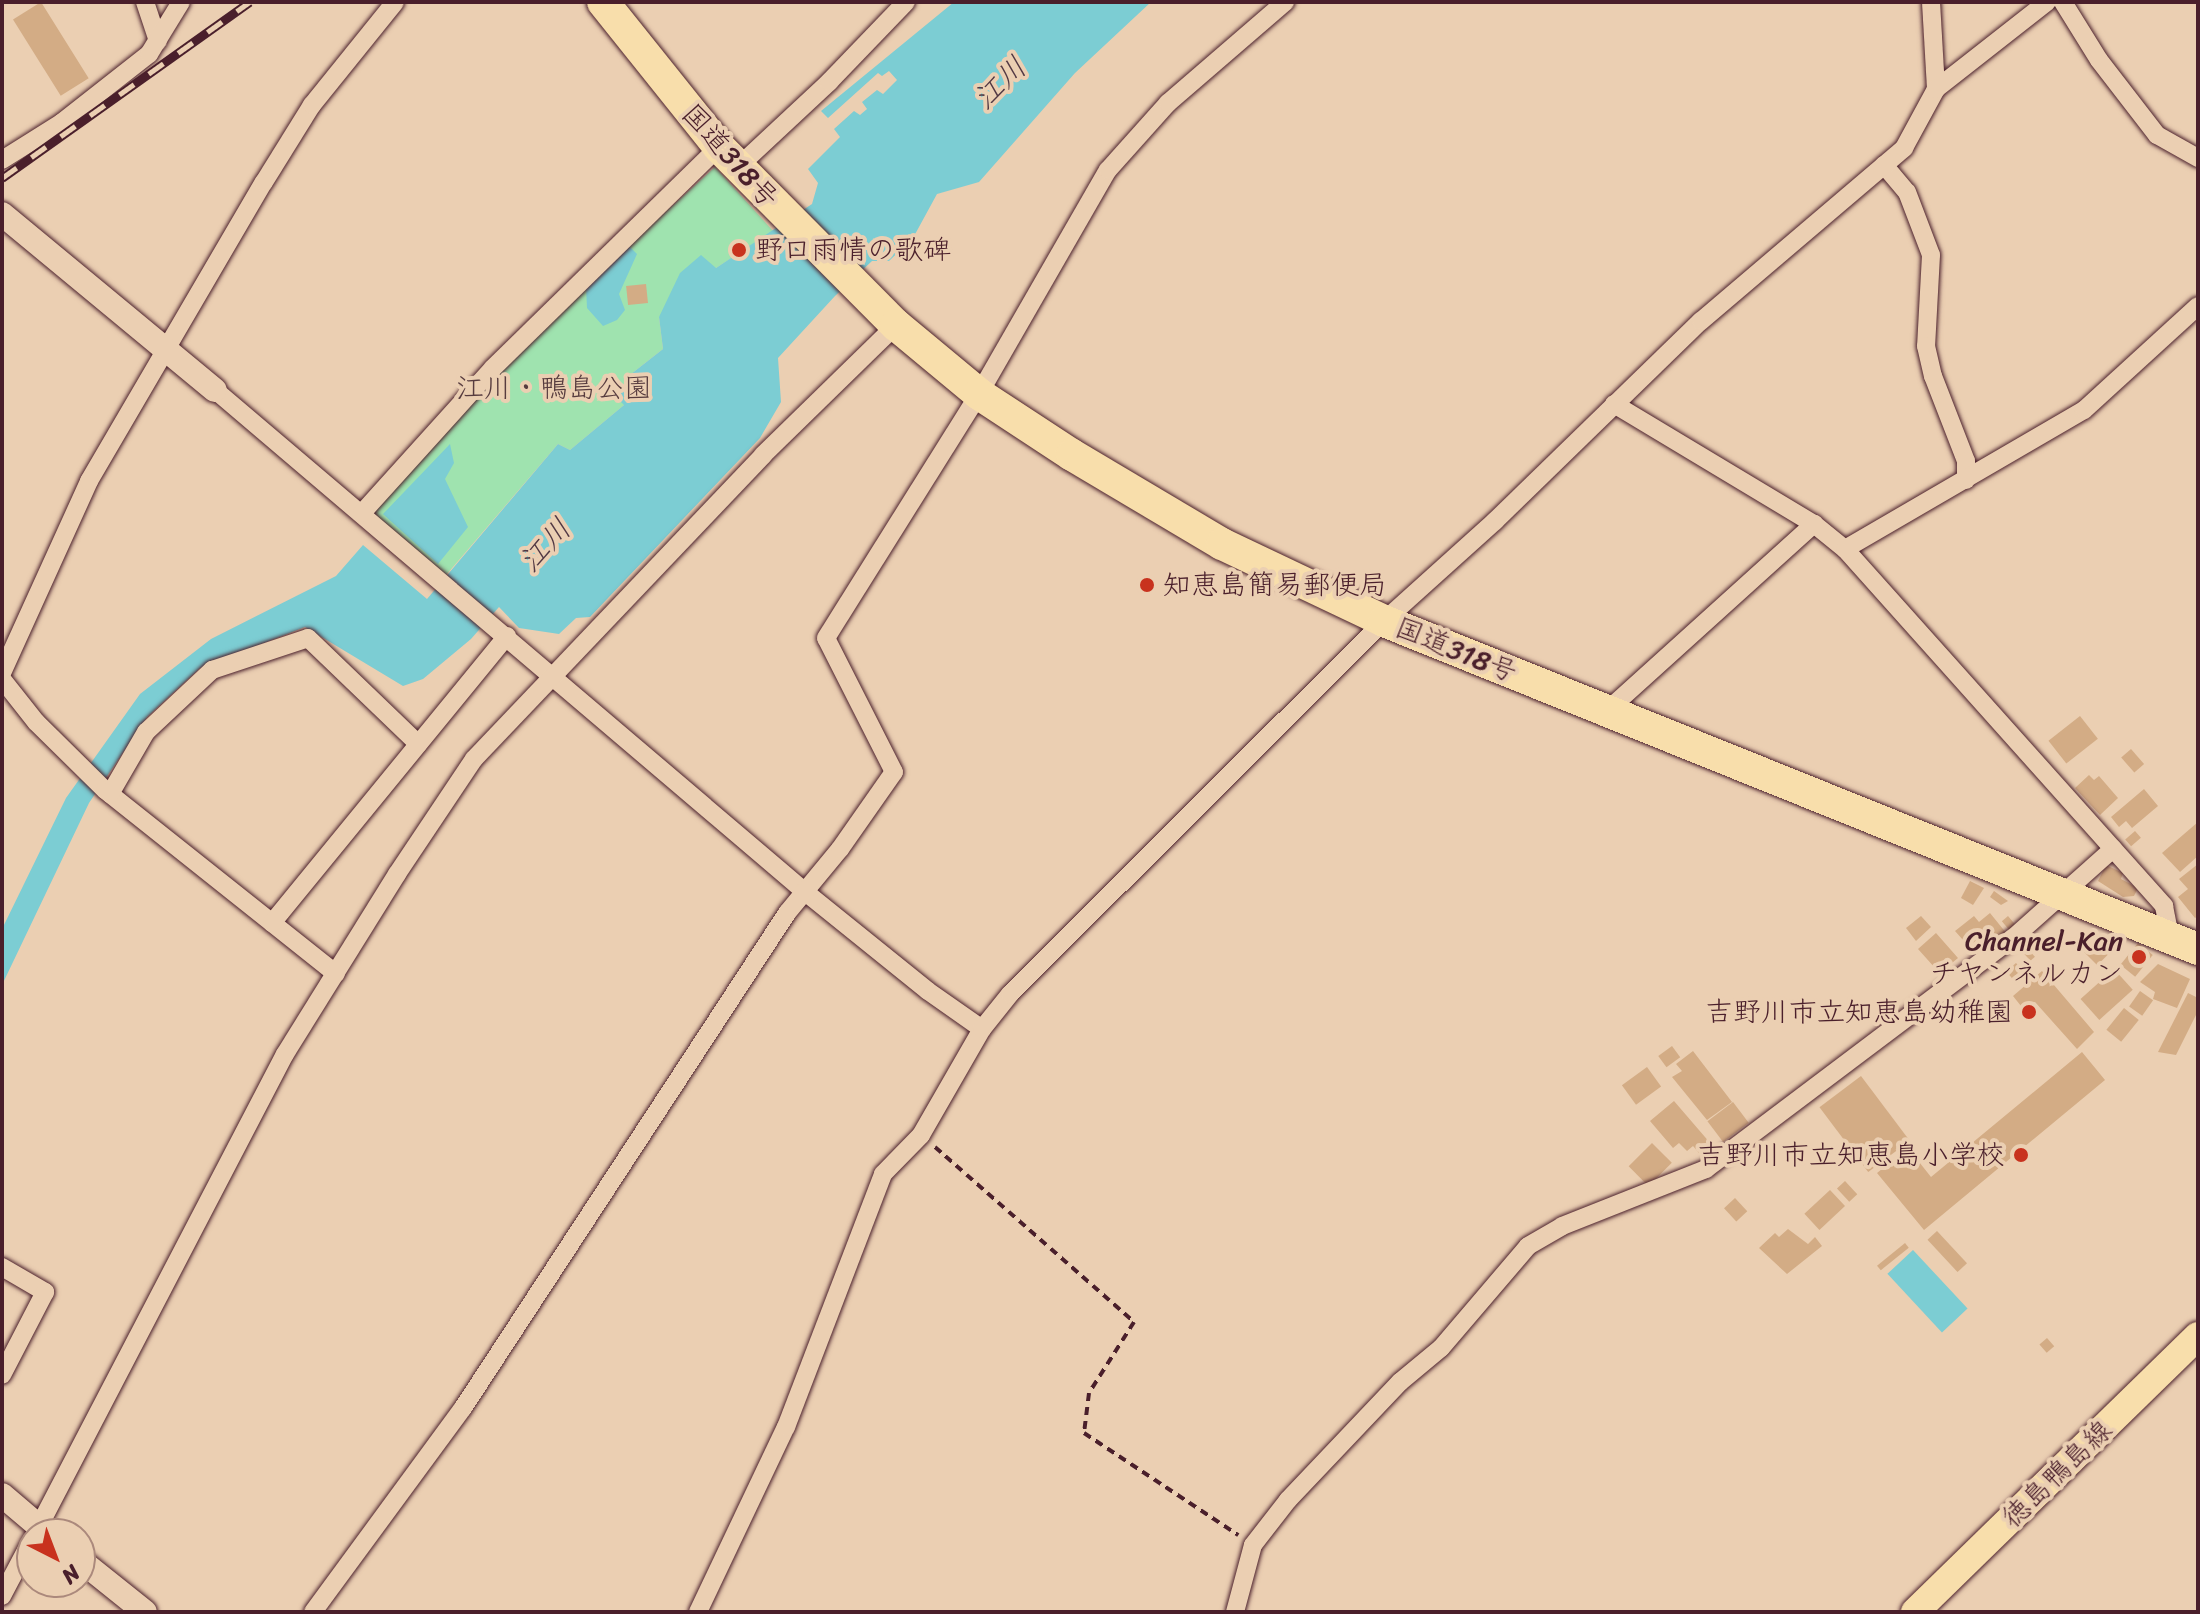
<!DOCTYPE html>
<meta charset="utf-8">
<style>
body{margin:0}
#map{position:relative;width:2200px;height:1614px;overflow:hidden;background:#ebcfb2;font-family:Sriracha,"Klee One",sans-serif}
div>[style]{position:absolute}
.green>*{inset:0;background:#9fe3af}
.water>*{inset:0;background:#7ccdd3;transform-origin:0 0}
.building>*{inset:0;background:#d3ac85;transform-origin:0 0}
.path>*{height:4px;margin-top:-2px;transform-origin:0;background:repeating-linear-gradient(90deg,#4a1f2b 0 8px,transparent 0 14px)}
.roads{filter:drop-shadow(0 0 2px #4a1f2b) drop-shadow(0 0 2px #4a1f2b)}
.street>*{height:18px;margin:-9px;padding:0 9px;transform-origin:9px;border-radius:9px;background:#ebcfb2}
.secondary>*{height:24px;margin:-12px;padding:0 12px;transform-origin:12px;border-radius:12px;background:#ebcfb2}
.primary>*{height:28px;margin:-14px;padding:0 14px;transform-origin:14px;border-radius:14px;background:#f8deab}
.highway>*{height:32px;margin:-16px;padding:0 16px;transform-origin:16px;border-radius:16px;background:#f8deab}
.rail>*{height:9px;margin-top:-4.5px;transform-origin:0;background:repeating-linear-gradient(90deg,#ebcfb2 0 18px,#4a1f2b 0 36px);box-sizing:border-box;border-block:2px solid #4a1f2b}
.dots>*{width:22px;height:22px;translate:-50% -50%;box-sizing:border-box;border:4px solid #ebcfb2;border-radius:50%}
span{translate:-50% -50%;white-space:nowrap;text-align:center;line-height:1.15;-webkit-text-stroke:8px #ebcfb2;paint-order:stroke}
.street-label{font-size:28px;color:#4a1f2b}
.poi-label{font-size:28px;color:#4a1f2b}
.left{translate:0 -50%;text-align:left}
.right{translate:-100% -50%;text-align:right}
.park-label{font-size:28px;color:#573c3f}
.water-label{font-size:30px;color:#523944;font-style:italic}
.frame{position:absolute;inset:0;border:4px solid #4a1f2b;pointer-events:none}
.north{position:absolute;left:16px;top:1518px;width:80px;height:80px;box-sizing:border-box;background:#ebcfb2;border:2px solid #ab897c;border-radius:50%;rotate:138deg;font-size:22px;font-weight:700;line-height:32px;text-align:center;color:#4a1f2b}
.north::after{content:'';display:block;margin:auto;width:28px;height:36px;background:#c8321e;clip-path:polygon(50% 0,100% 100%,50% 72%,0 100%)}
</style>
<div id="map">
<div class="green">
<div style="clip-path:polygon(715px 167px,773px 231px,716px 268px,659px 317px,663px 349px,626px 378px,631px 385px,624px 405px,570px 450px,558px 444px,441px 581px,362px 513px,495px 367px)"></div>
</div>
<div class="water">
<div style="clip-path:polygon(954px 2px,1151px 2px,1075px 73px,979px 182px,937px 194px,913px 238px,889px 261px,872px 261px,835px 296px,778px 358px,781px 402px,760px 438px,590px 617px,576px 618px,559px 634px,519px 628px,499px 607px,471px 639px,423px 679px,403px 686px,305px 627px,200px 668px,147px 717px,89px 803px,2px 985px,2px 929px,66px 798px,140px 694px,211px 639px,336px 576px,363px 545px,427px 599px,558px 444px,570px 450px,624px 405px,616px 397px,631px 385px,626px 378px,663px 349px,659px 317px,680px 273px,701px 255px,716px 268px,812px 204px,818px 183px,808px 169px,840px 137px,834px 129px,854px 111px,860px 115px,867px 109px,862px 102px,877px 90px,883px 94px,897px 80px,889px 71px,882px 76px,878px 73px,828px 118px,821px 111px)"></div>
<div style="clip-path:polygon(628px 245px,637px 254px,619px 294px,625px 310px,617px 320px,603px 326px,587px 308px,586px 287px)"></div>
<div style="clip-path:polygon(450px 444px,454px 463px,445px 479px,468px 527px,438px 564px,383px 514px)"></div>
<div style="left:1913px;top:1250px;width:80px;height:35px;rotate:47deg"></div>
</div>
<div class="building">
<div style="left:41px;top:2px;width:90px;height:33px;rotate:58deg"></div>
<div style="left:646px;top:284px;width:19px;height:20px;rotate:84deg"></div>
<div style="left:2080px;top:716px;width:29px;height:40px;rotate:52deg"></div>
<div style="left:2131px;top:749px;width:20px;height:13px;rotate:49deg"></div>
<div style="clip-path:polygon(2089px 775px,2094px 780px,2099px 776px,2118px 798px,2100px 815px,2075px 788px)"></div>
<div style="clip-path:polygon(2144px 789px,2158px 806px,2132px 828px,2126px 821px,2119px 827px,2111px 817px)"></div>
<div style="clip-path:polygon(2198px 822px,2198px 856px,2180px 872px,2162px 853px)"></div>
<div style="left:2135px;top:831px;width:9px;height:13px;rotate:49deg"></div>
<div style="clip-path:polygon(2198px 864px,2198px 916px,2195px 918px,2178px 897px,2188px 889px,2179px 879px)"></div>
<div style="clip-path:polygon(2106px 865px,2123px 873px,2121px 879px,2138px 888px,2134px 896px,2123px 897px,2098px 881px)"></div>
<div style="clip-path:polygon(1970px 881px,1984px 888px,1973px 905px,1961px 898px)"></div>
<div style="clip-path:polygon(1994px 891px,2008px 901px,2001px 905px,1990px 897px)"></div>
<div style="clip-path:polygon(1990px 913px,2007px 934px,1979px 958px,1955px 931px,1974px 916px,1979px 922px)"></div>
<div style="clip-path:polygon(1921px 916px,1931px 927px,1916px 941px,1906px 928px)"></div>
<div style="left:2008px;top:916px;width:16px;height:8px;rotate:50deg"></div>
<div style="clip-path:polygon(1936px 933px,1958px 958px,1947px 967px,1951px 971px,1944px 978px,1918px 949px)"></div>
<div style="left:2093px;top:937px;width:23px;height:17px;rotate:45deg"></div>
<div style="left:2138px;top:943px;width:19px;height:28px;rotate:39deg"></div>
<div style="left:2024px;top:945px;width:16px;height:6px;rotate:47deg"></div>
<div style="left:2016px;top:963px;width:9px;height:13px;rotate:49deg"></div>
<div style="clip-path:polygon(2158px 964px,2190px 979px,2177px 1008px,2153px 999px,2155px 992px,2140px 982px)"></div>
<div style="left:2114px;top:969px;width:28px;height:45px;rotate:48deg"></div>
<div style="clip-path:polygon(2042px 971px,2094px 1032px,2077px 1049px,2035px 1002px,2021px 1006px,2013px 996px)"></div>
<div style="left:2140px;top:991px;width:16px;height:19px;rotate:35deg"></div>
<div style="clip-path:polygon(2188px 993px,2198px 998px,2198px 1011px,2176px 1055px,2158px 1052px)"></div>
<div style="left:2124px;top:1008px;width:19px;height:28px;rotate:39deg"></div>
<div style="left:1672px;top:1046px;width:14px;height:17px;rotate:54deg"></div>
<div style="clip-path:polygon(1693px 1051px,1732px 1102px,1707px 1120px,1672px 1077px,1682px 1071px,1676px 1064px)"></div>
<div style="clip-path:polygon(2082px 1052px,2105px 1080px,1924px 1230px,1877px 1173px,1908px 1148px,1931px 1177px)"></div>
<div style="left:1647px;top:1067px;width:24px;height:31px;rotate:54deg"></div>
<div style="left:1861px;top:1076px;width:81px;height:52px;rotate:53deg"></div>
<div style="clip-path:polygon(1674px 1101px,1711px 1144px,1700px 1154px,1693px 1146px,1687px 1151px,1679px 1143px,1673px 1148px,1650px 1121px)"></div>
<div style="left:1733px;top:1102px;width:26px;height:32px;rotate:53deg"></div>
<div style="left:1652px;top:1143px;width:28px;height:33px;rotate:45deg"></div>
<div style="left:1845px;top:1181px;width:18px;height:11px;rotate:47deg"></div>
<div style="left:1830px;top:1190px;width:22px;height:35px;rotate:47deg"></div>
<div style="left:1735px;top:1198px;width:18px;height:15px;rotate:47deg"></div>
<div style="clip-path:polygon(1788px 1229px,1808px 1244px,1815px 1237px,1822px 1246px,1787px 1274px,1759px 1248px,1775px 1233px,1779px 1237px)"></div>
<div style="left:1937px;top:1231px;width:44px;height:13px;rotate:47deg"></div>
<div style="left:1905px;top:1243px;width:6px;height:36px;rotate:51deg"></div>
<div style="left:2047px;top:1338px;width:11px;height:10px;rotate:49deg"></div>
</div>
<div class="path">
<div style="left:935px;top:1147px;width:265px;rotate:41.3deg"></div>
<div style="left:1134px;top:1322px;width:84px;rotate:122.4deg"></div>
<div style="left:1089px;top:1393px;width:40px;rotate:97.1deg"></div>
<div style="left:1084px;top:1433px;width:185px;rotate:33.5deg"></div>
</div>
<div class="roads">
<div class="street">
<div style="left:145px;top:2px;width:41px;rotate:71.6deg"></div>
<div style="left:1931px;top:2px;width:87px;rotate:86.7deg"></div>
<div style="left:2063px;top:2px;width:68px;rotate:58.2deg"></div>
<div style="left:2099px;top:60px;width:95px;rotate:52.3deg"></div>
<div style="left:2157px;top:135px;width:47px;rotate:29.3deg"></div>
<div style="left:2px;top:160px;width:70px;rotate:-32.1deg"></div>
<div style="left:61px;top:123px;width:112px;rotate:-38.1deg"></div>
<div style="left:149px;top:54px;width:61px;rotate:-58.4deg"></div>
<div style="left:1884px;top:165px;width:35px;rotate:50deg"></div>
<div style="left:1907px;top:192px;width:67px;rotate:69.1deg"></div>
<div style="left:1931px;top:255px;width:91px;rotate:93.1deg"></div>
<div style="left:1926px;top:346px;width:31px;rotate:77deg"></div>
<div style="left:1933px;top:376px;width:91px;rotate:68.8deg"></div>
<div style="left:1966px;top:461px;width:19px;rotate:90deg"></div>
<div style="left:738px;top:167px;width:125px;rotate:-43deg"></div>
<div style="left:829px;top:82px;width:111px;rotate:-46.1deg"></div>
<div style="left:215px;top:390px;width:773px;rotate:40.38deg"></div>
<div style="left:804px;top:891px;width:159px;rotate:38.9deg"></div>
<div style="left:928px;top:991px;width:66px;rotate:35.1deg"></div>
<div style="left:1614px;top:404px;width:233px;rotate:31deg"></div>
<div style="left:1814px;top:524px;width:40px;rotate:39deg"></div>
<div style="left:1845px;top:549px;width:479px;rotate:48.2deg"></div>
<div style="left:2164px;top:906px;width:33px;rotate:79deg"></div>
<div style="left:362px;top:513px;width:195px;rotate:-47.9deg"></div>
<div style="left:493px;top:368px;width:316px;rotate:-44.4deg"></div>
<div style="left:1845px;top:549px;width:276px;rotate:-30.2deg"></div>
<div style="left:2084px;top:410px;width:154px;rotate:-42.4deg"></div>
<div style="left:2px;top:673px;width:211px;rotate:-65.6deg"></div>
<div style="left:89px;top:481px;width:346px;rotate:-59.7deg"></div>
<div style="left:264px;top:182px;width:91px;rotate:-58.1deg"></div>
<div style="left:312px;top:105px;width:132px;rotate:-51.1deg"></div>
<div style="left:2px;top:679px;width:55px;rotate:51.7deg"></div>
<div style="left:36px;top:722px;width:97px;rotate:44.6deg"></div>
<div style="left:105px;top:790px;width:295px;rotate:38.5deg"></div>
<div style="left:1608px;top:710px;width:278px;rotate:-42.1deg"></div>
<div style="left:110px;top:794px;width:72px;rotate:-59.9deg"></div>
<div style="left:146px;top:732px;width:91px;rotate:-43.2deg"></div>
<div style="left:212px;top:670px;width:101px;rotate:-18.4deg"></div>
<div style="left:308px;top:638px;width:153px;rotate:43.9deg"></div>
<div style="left:272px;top:923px;width:371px;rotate:-50.7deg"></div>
<div style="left:2px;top:1267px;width:50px;rotate:30.2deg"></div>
<div style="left:45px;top:1292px;width:93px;rotate:117.4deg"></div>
<div style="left:35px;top:1534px;width:541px;rotate:-62.49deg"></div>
<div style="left:285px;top:1054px;width:212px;rotate:-58.1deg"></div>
<div style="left:397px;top:874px;width:138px;rotate:-56.2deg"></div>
<div style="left:474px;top:759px;width:419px;rotate:-46.4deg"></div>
<div style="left:763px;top:455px;width:186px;rotate:-44.3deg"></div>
<div style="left:2px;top:1596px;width:64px;rotate:-62.2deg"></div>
<div style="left:313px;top:1612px;width:253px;rotate:-53.7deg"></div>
<div style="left:463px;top:1408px;width:592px;rotate:-56.79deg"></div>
<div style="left:787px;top:913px;width:83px;rotate:-50.4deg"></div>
<div style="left:840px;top:849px;width:94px;rotate:-55deg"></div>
<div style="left:894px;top:772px;width:150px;rotate:-116.9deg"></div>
<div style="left:826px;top:638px;width:288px;rotate:-57.9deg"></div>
<div style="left:979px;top:394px;width:258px;rotate:-60.1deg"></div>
<div style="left:1108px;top:170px;width:90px;rotate:-48.2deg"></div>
<div style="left:1168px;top:103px;width:155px;rotate:-40.8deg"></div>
<div style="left:698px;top:1612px;width:205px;rotate:-64.6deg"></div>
<div style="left:786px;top:1427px;width:271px;rotate:-69deg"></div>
<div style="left:883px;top:1174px;width:54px;rotate:-45.7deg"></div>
<div style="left:921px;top:1135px;width:122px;rotate:-60.1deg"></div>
<div style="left:982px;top:1029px;width:45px;rotate:-51.3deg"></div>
<div style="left:1010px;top:994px;width:528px;rotate:-44.92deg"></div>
<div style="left:1384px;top:621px;width:149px;rotate:-42deg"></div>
<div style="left:1495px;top:521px;width:287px;rotate:-44.2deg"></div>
<div style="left:1701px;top:321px;width:267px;rotate:-40.4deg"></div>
<div style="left:1904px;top:148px;width:67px;rotate:-61.5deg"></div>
<div style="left:1936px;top:89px;width:141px;rotate:-38.1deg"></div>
<div style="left:1235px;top:1612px;width:69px;rotate:-75deg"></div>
<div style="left:1253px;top:1545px;width:57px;rotate:-52.1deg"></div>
<div style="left:1288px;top:1500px;width:163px;rotate:-46.5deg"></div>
<div style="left:1400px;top:1382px;width:53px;rotate:-39.7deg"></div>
<div style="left:1441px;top:1348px;width:134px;rotate:-49.5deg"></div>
<div style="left:1528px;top:1246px;width:39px;rotate:-30deg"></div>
<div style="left:1562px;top:1226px;width:155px;rotate:-21.6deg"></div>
<div style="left:1706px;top:1169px;width:384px;rotate:-37deg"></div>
<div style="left:2013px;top:938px;width:134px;rotate:-41.7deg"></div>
</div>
<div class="secondary">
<div style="left:2px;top:214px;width:276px;rotate:39.6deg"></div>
<div style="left:2px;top:1495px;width:60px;rotate:40.3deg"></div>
<div style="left:80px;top:1560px;width:83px;rotate:38.7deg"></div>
</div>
<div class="primary">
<div style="left:1915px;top:1612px;width:395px;rotate:-44.3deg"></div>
</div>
<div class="highway">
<div style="left:603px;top:2px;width:186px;rotate:51.3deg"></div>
<div style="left:719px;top:147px;width:251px;rotate:45.2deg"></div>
<div style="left:896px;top:325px;width:108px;rotate:39.7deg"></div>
<div style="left:979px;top:394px;width:111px;rotate:33.3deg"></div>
<div style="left:1072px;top:455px;width:174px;rotate:30.7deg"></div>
<div style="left:1222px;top:544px;width:179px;rotate:25.4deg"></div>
<div style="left:1384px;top:621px;width:878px;rotate:21.95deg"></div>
</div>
</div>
<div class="rail">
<div style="left:2px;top:178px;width:304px;rotate:-35.4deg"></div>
</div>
<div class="dots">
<div style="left:739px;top:250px;background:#c8321e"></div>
<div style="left:1147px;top:585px;background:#c8321e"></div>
<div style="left:2139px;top:957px;background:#c8321e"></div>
<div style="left:2029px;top:1012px;background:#c8321e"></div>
<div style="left:2021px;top:1155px;background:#c8321e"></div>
</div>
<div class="street-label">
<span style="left:730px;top:156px;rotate:48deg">国道318号</span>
<span style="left:1456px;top:650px;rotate:22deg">国道318号</span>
<span style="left:2057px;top:1474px;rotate:-44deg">徳島鴨島線</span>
</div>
<div class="poi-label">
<span class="left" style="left:755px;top:250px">野口雨情の歌碑</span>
<span class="left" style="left:1163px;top:585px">知恵島簡易郵便局</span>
<span class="right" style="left:2123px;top:957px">Channel-Kan<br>チヤンネルカン</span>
<span class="right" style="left:2013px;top:1012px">吉野川市立知恵島幼稚園</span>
<span class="right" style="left:2005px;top:1155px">吉野川市立知恵島小学校</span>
</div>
<div class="park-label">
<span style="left:554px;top:388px">江川・鴨島公園</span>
</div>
<div class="water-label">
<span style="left:1000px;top:83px;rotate:-44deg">江川</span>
<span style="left:545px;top:545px;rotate:-47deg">江川</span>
</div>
<div class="frame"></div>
<div class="north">N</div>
</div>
